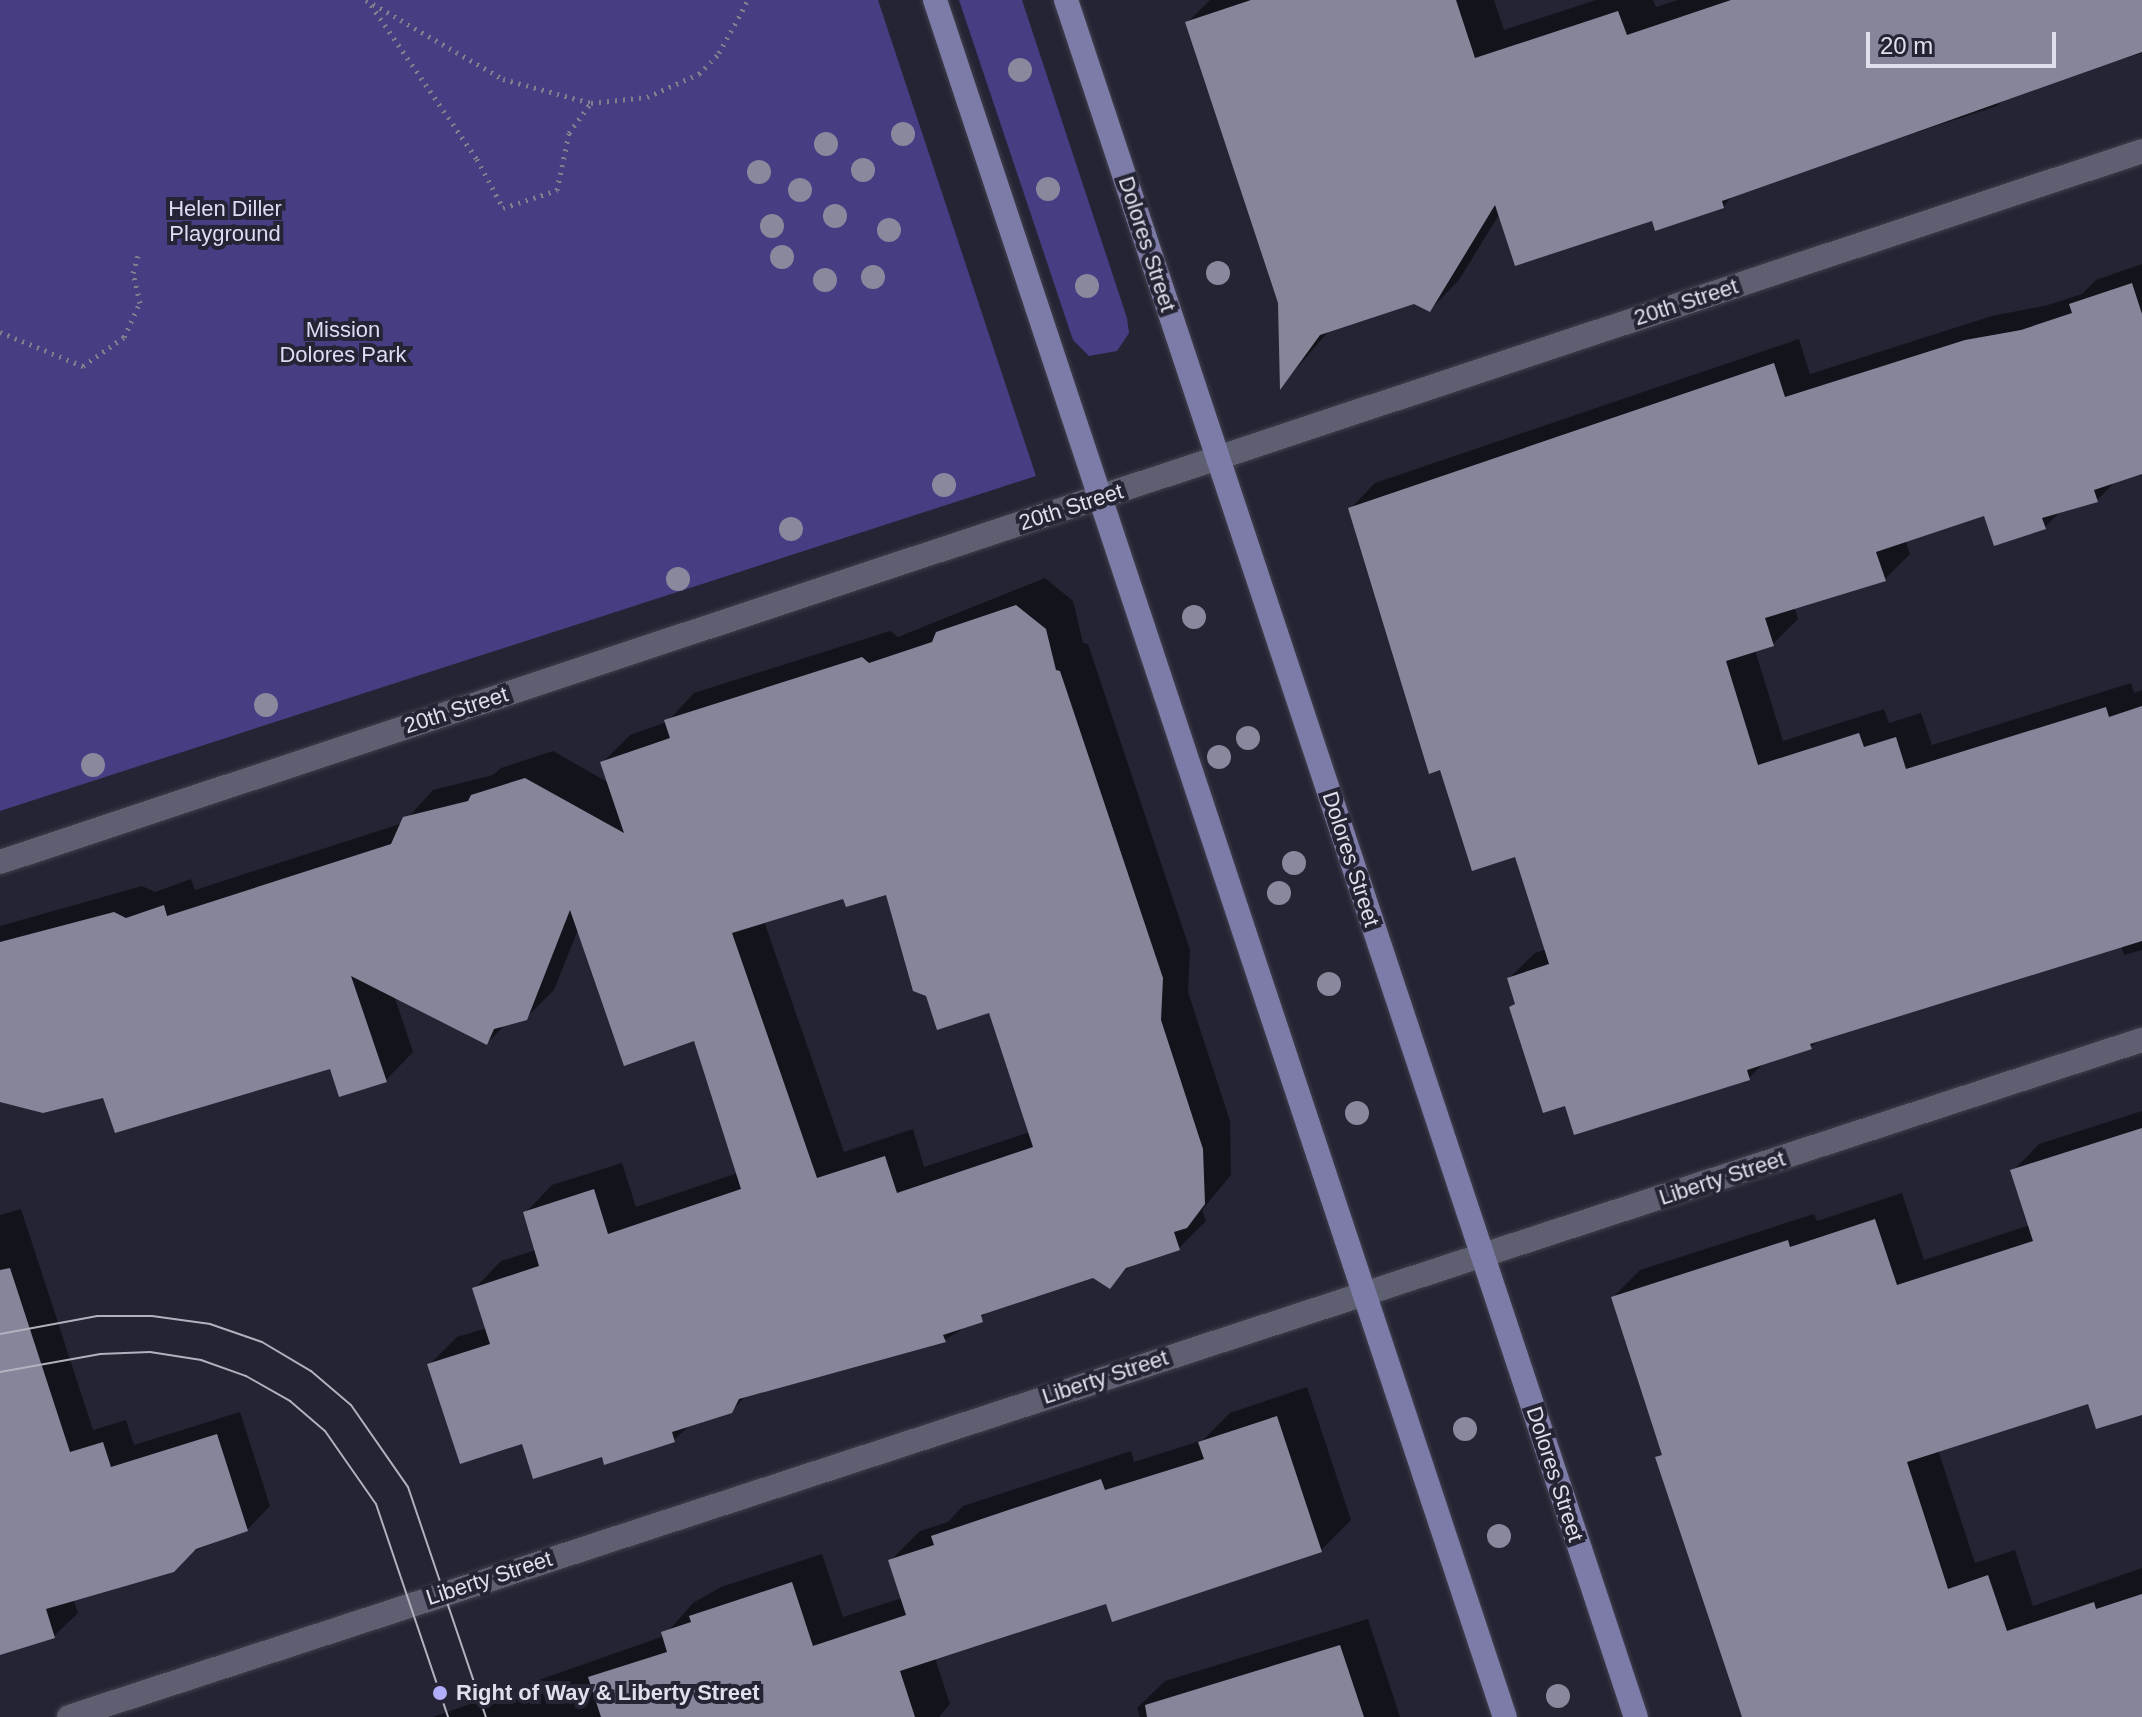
<!DOCTYPE html>
<style>
body{margin:0}
#map{position:relative;width:2142px;height:1717px;overflow:hidden;background:#242434;font-family:Helvetica,sans-serif}
div>[style]{position:absolute}
.green>*{inset:0;background:#463e82}
.shadow>*{inset:0;background:#0007}
.building>*{inset:0;background:#86869b}
.path>*{height:5px;margin-top:-2.5px;transform-origin:0;background:repeating-linear-gradient(90deg,#7f808d 0 2px,transparent 0 8px)}
.roads{filter:drop-shadow(0 0 2px #40404d) drop-shadow(0 0 2px #40404d)}
.minor>*{height:24px;margin:-12px;padding:0 12px;transform-origin:12px;border-radius:12px;background:#5f5f72}
.major>*{height:24px;margin:-12px;padding:0 12px;transform-origin:12px;border-radius:12px;background:#7d7ca8}
.tram>*{height:2px;margin:-1px;padding:0 1px;transform-origin:1px;border-radius:1px;background:#b1b2be}
.trees>*{width:24px;height:24px;margin:-12px;border-radius:50%;background:#89899e}
.dots>*{width:22px;height:22px;translate:-50% -50%;box-sizing:border-box;border:4px solid #242434;border-radius:50%}
span{translate:-50% -50%;white-space:nowrap;text-align:center;line-height:1.15;-webkit-text-stroke:8px #242434;paint-order:stroke}
.park-label{font-size:22px;color:#dcdcf4}
.street-label{font-size:22px;color:#dfe0eb}
.poi-label{font-size:22px;color:#dfe0eb;font-weight:700}
.left{translate:0 -50%;text-align:left}
.scale{position:absolute;left:1866px;top:32px;width:190px;height:36px;box-sizing:border-box;border:4px solid #dfe0eb;border-top:0;padding-left:10px;font-size:24px;line-height:28px;white-space:nowrap;color:#dfe0eb;-webkit-text-stroke:6px #242434;paint-order:stroke}
</style>
<div id="map">
<div class="green">
<div style="clip-path:polygon(0 0,878px 0,1036px 476px,0 811px)"></div>
<div style="clip-path:polygon(959px 0,1022px 0,1127px 318px,1129px 333px,1117px 351px,1089px 356px,1073px 340px)"></div>
</div>
<div class="shadow">
<div style="clip-path:polygon(1210px 0,1494px 0,1504px 30px,1596px 0,1653px 0,1656px 7px,1678px 0,2142px 0,2142px 53px,2008px 95px,1997px 106px,1787px 175px,1735px 194px,1723px 206px,1653px 218px,1500px 213px,1459px 280px,1430px 310px,1414px 302px,1329px 331px,1282px 385px,1280px 302px,1188px 22px)"></div>
<div style="clip-path:polygon(2142px 264px,2142px 472px,2117px 480px,2097px 500px,2062px 510px,2045px 527px,1985px 514px,1905px 540px,1910px 554px,1885px 579px,1794px 607px,1798px 619px,1773px 644px,1755px 650px,1783px 741px,1884px 709px,1889px 723px,1921px 713px,1932px 745px,2131px 683px,2134px 693px,2142px 690px,2142px 950px,2124px 955px,2121px 945px,1818px 1040px,1810px 1048px,1765px 1062px,1749px 1078px,1566px 1104px,1511px 1007px,1517px 1002px,1509px 978px,1535px 953px,1547px 949px,1516px 854px,1441px 768px,1350px 509px,1375px 483px,1799px 339px,1810px 374px,1992px 316px,2048px 305px,2082px 294px,2096px 280px)"></div>
<div style="clip-path:polygon(evenodd,1045px 578px,1073px 601px,1083px 643px,1088px 644px,1190px 950px,1188px 992px,1230px 1121px,1231px 1175px,1202px 1210px,1206px 1221px,1179px 1248px,1132px 1264px,1109px 1286px,1093px 1276px,993px 1309px,945px 1340px,748px 1394px,731px 1411px,691px 1424px,674px 1440px,603px 1455px,523px 1441px,429px 1365px,457px 1337px,487px 1328px,474px 1289px,501px 1261px,536px 1250px,525px 1213px,552px 1185px,622px 1163px,636px 1207px,738px 1173px,695px 1039px,579px 927px,554px 990px,526px 1018px,506px 1024px,487px 1043px,394px 995px,413px 1052px,386px 1080px,332px 1067px,105px 1096px,0 1100px,0 926px,142px 886px,155px 892px,191px 879px,195px 890px,403px 823px,433px 790px,493px 775px,501px 768px,553px 751px,609px 783px,603px 762px,630px 735px,667px 722px,694px 693px,890px 631px,898px 637px,1045px 578px,887px 892px,990px 1010px,1030px 1132px,924px 1167px,913px 1129px,844px 1152px,764px 921px,844px 896px,887px 892px)"></div>
<div style="clip-path:polygon(2142px 1111px,2142px 1413px,2090px 1402px,1938px 1450px,1975px 1563px,2015px 1550px,2033px 1606px,2142px 1568px,2142px 1717px,1756px 1717px,1613px 1297px,1640px 1270px,1814px 1214px,1817px 1221px,1902px 1193px,1924px 1260px,2030px 1225px,2013px 1171px,2039px 1144px)"></div>
<div style="clip-path:polygon(21px 1209px,93px 1430px,126px 1420px,134px 1445px,240px 1412px,270px 1506px,247px 1530px,73px 1599px,78px 1613px,54px 1636px,0 1653px,0 1215px)"></div>
<div style="clip-path:polygon(1307px 1387px,1351px 1520px,1321px 1550px,1107px 1602px,935px 1658px,950px 1704px,939px 1717px,433px 1717px,664px 1636px,693px 1603px,721px 1587px,822px 1554px,843px 1617px,902px 1598px,890px 1561px,920px 1531px,948px 1522px,963px 1506px,1131px 1451px,1134px 1462px,1203px 1440px,1230px 1413px)"></div>
<div style="clip-path:polygon(1368px 1619px,1400px 1717px,1140px 1717px,1137px 1708px,1165px 1681px)"></div>
</div>
<div class="building">
<div style="clip-path:polygon(1251px 0,1456px 0,1475px 58px,1618px 11px,1627px 35px,1731px 0,2142px 0,2142px 52px,1722px 201px,1724px 208px,1655px 231px,1652px 221px,1515px 266px,1495px 205px,1430px 312px,1414px 304px,1320px 335px,1280px 390px,1278px 303px,1185px 22px)"></div>
<div style="clip-path:polygon(2132px 283px,2142px 314px,2142px 474px,2094px 490px,2098px 502px,2042px 518px,2046px 529px,1994px 546px,1984px 516px,1876px 552px,1886px 581px,1765px 618px,1774px 646px,1726px 661px,1758px 765px,1859px 733px,1864px 747px,1896px 737px,1906px 769px,2106px 707px,2109px 717px,2142px 706px,2142px 941px,1810px 1044px,1812px 1049px,1747px 1070px,1750px 1080px,1574px 1135px,1565px 1106px,1543px 1113px,1509px 1007px,1515px 1004px,1507px 978px,1549px 964px,1515px 857px,1472px 871px,1440px 770px,1429px 774px,1348px 508px,1774px 363px,1785px 397px,1965px 340px,2021px 330px,2072px 313px,2069px 304px)"></div>
<div style="clip-path:polygon(evenodd,1016px 605px,1046px 629px,1056px 670px,1060px 671px,1163px 978px,1161px 1020px,1203px 1149px,1205px 1204px,1187px 1228px,1174px 1232px,1180px 1250px,1126px 1268px,1110px 1289px,1093px 1278px,981px 1315px,983px 1322px,943px 1335px,946px 1342px,739px 1399px,732px 1413px,672px 1432px,675px 1442px,604px 1465px,602px 1457px,533px 1479px,522px 1444px,460px 1464px,427px 1364px,490px 1344px,472px 1288px,539px 1266px,523px 1212px,594px 1189px,608px 1234px,741px 1189px,694px 1041px,624px 1066px,570px 910px,527px 1020px,494px 1029px,487px 1045px,351px 976px,387px 1082px,339px 1097px,330px 1069px,115px 1133px,103px 1098px,43px 1113px,0 1102px,0 942px,114px 912px,126px 918px,164px 905px,167px 916px,391px 844px,403px 817px,468px 801px,471px 795px,525px 778px,624px 833px,600px 762px,670px 738px,664px 720px,862px 657px,869px 663px,932px 642px,936px 632px,1016px 605px,886px 895px,913px 991px,926px 996px,937px 1030px,989px 1013px,1033px 1147px,897px 1193px,885px 1156px,817px 1178px,732px 933px,843px 899px,846px 907px,886px 895px)"></div>
<div style="clip-path:polygon(2142px 1128px,2142px 1415px,2096px 1429px,2088px 1404px,1907px 1462px,1948px 1589px,1988px 1575px,2007px 1631px,2094px 1602px,2096px 1609px,2142px 1594px,2142px 1717px,1742px 1717px,1655px 1457px,1662px 1455px,1611px 1297px,1788px 1240px,1790px 1247px,1875px 1219px,1897px 1285px,2033px 1241px,2010px 1170px)"></div>
<div style="clip-path:polygon(10px 1268px,70px 1452px,103px 1442px,111px 1467px,217px 1434px,248px 1531px,196px 1549px,174px 1572px,46px 1609px,55px 1638px,0 1655px,0 1270px)"></div>
<div style="clip-path:polygon(1277px 1416px,1322px 1552px,1112px 1622px,1106px 1604px,900px 1671px,915px 1717px,601px 1717px,588px 1677px,667px 1652px,661px 1632px,691px 1622px,689px 1616px,792px 1582px,813px 1646px,906px 1615px,888px 1560px,934px 1545px,931px 1536px,1101px 1479px,1105px 1490px,1204px 1459px,1198px 1442px)"></div>
<div style="clip-path:polygon(1340px 1645px,1364px 1717px,1147px 1717px,1145px 1705px)"></div>
</div>
<div class="path">
<div style="left:366px;top:0;width:158px;rotate:30deg"></div>
<div style="left:503px;top:79px;width:91px;rotate:15.3deg"></div>
<div style="left:591px;top:103px;width:56px;rotate:-6.1deg"></div>
<div style="left:647px;top:97px;width:57px;rotate:-23.9deg"></div>
<div style="left:699px;top:74px;width:29px;rotate:-46deg"></div>
<div style="left:719px;top:53px;width:60px;rotate:-61.3deg"></div>
<div style="left:371px;top:5px;width:187px;rotate:55.5deg"></div>
<div style="left:477px;top:159px;width:55px;rotate:62deg"></div>
<div style="left:503px;top:208px;width:57px;rotate:-18.4deg"></div>
<div style="left:557px;top:190px;width:58px;rotate:-78.1deg"></div>
<div style="left:569px;top:133px;width:37px;rotate:-54deg"></div>
<div style="left:0;top:332px;width:90px;rotate:22.3deg"></div>
<div style="left:83px;top:366px;width:50px;rotate:-35.3deg"></div>
<div style="left:124px;top:337px;width:38px;rotate:-65deg"></div>
<div style="left:140px;top:303px;width:31px;rotate:-103deg"></div>
<div style="left:133px;top:273px;width:18px;rotate:-74deg"></div>
</div>
<div class="roads">
<div class="minor">
<div style="left:0;top:862px;width:2257px;rotate:-18.36deg"></div>
<div style="left:69px;top:1717px;width:2181px;rotate:-18.09deg"></div>
</div>
<div class="major">
<div style="left:935px;top:0;width:1809px;rotate:71.64deg"></div>
<div style="left:1066px;top:0;width:1809px;rotate:71.64deg"></div>
</div>
</div>
<div class="tram">
<div style="left:0;top:1334px;width:99px;rotate:-10.5deg"></div>
<div style="left:97px;top:1316px;width:55px"></div>
<div style="left:152px;top:1316px;width:59px;rotate:7.9deg"></div>
<div style="left:210px;top:1324px;width:55px;rotate:19.1deg"></div>
<div style="left:262px;top:1342px;width:57px;rotate:30.6deg"></div>
<div style="left:311px;top:1371px;width:52px;rotate:40.4deg"></div>
<div style="left:351px;top:1405px;width:100px;rotate:55.2deg"></div>
<div style="left:408px;top:1487px;width:243px;rotate:71.3deg"></div>
<div style="left:0;top:1372px;width:102px;rotate:-10.2deg"></div>
<div style="left:100px;top:1354px;width:50px;rotate:-2.3deg"></div>
<div style="left:150px;top:1352px;width:52px;rotate:8.9deg"></div>
<div style="left:201px;top:1360px;width:48px;rotate:19.6deg"></div>
<div style="left:246px;top:1376px;width:51px;rotate:29.6deg"></div>
<div style="left:290px;top:1401px;width:46px;rotate:40.6deg"></div>
<div style="left:325px;top:1431px;width:89px;rotate:55.1deg"></div>
<div style="left:376px;top:1504px;width:225px;rotate:71.3deg"></div>
</div>
<div class="trees">
<div style="left:1020px;top:70px"></div>
<div style="left:903px;top:134px"></div>
<div style="left:826px;top:144px"></div>
<div style="left:863px;top:170px"></div>
<div style="left:759px;top:172px"></div>
<div style="left:1048px;top:189px"></div>
<div style="left:800px;top:190px"></div>
<div style="left:835px;top:216px"></div>
<div style="left:772px;top:226px"></div>
<div style="left:889px;top:230px"></div>
<div style="left:782px;top:257px"></div>
<div style="left:1218px;top:273px"></div>
<div style="left:873px;top:277px"></div>
<div style="left:825px;top:280px"></div>
<div style="left:1087px;top:286px"></div>
<div style="left:944px;top:485px"></div>
<div style="left:791px;top:529px"></div>
<div style="left:678px;top:579px"></div>
<div style="left:1194px;top:617px"></div>
<div style="left:266px;top:705px"></div>
<div style="left:1248px;top:738px"></div>
<div style="left:1219px;top:757px"></div>
<div style="left:93px;top:765px"></div>
<div style="left:1294px;top:863px"></div>
<div style="left:1279px;top:893px"></div>
<div style="left:1329px;top:984px"></div>
<div style="left:1357px;top:1113px"></div>
<div style="left:1465px;top:1429px"></div>
<div style="left:1499px;top:1536px"></div>
<div style="left:1558px;top:1696px"></div>
</div>
<div class="dots">
<div style="left:440px;top:1693px;background:#b1adfa"></div>
</div>
<div class="park-label">
<span style="left:225px;top:221px">Helen Diller<br>Playground</span>
<span style="left:343px;top:342px">Mission<br>Dolores Park</span>
</div>
<div class="street-label">
<span style="left:1147px;top:244px;rotate:72deg">Dolores Street</span>
<span style="left:1686px;top:302px;rotate:-18deg">20th Street</span>
<span style="left:1071px;top:507px;rotate:-18deg">20th Street</span>
<span style="left:456px;top:710px;rotate:-18deg">20th Street</span>
<span style="left:1351px;top:859px;rotate:72deg">Dolores Street</span>
<span style="left:1722px;top:1178px;rotate:-18deg">Liberty Street</span>
<span style="left:1105px;top:1377px;rotate:-18deg">Liberty Street</span>
<span style="left:1555px;top:1474px;rotate:72deg">Dolores Street</span>
<span style="left:489px;top:1578px;rotate:-18deg">Liberty Street</span>
</div>
<div class="poi-label">
<span class="left" style="left:456px;top:1693px">Right of Way &amp; Liberty Street</span>
</div>
<div class="scale">20 m</div>
</div>
